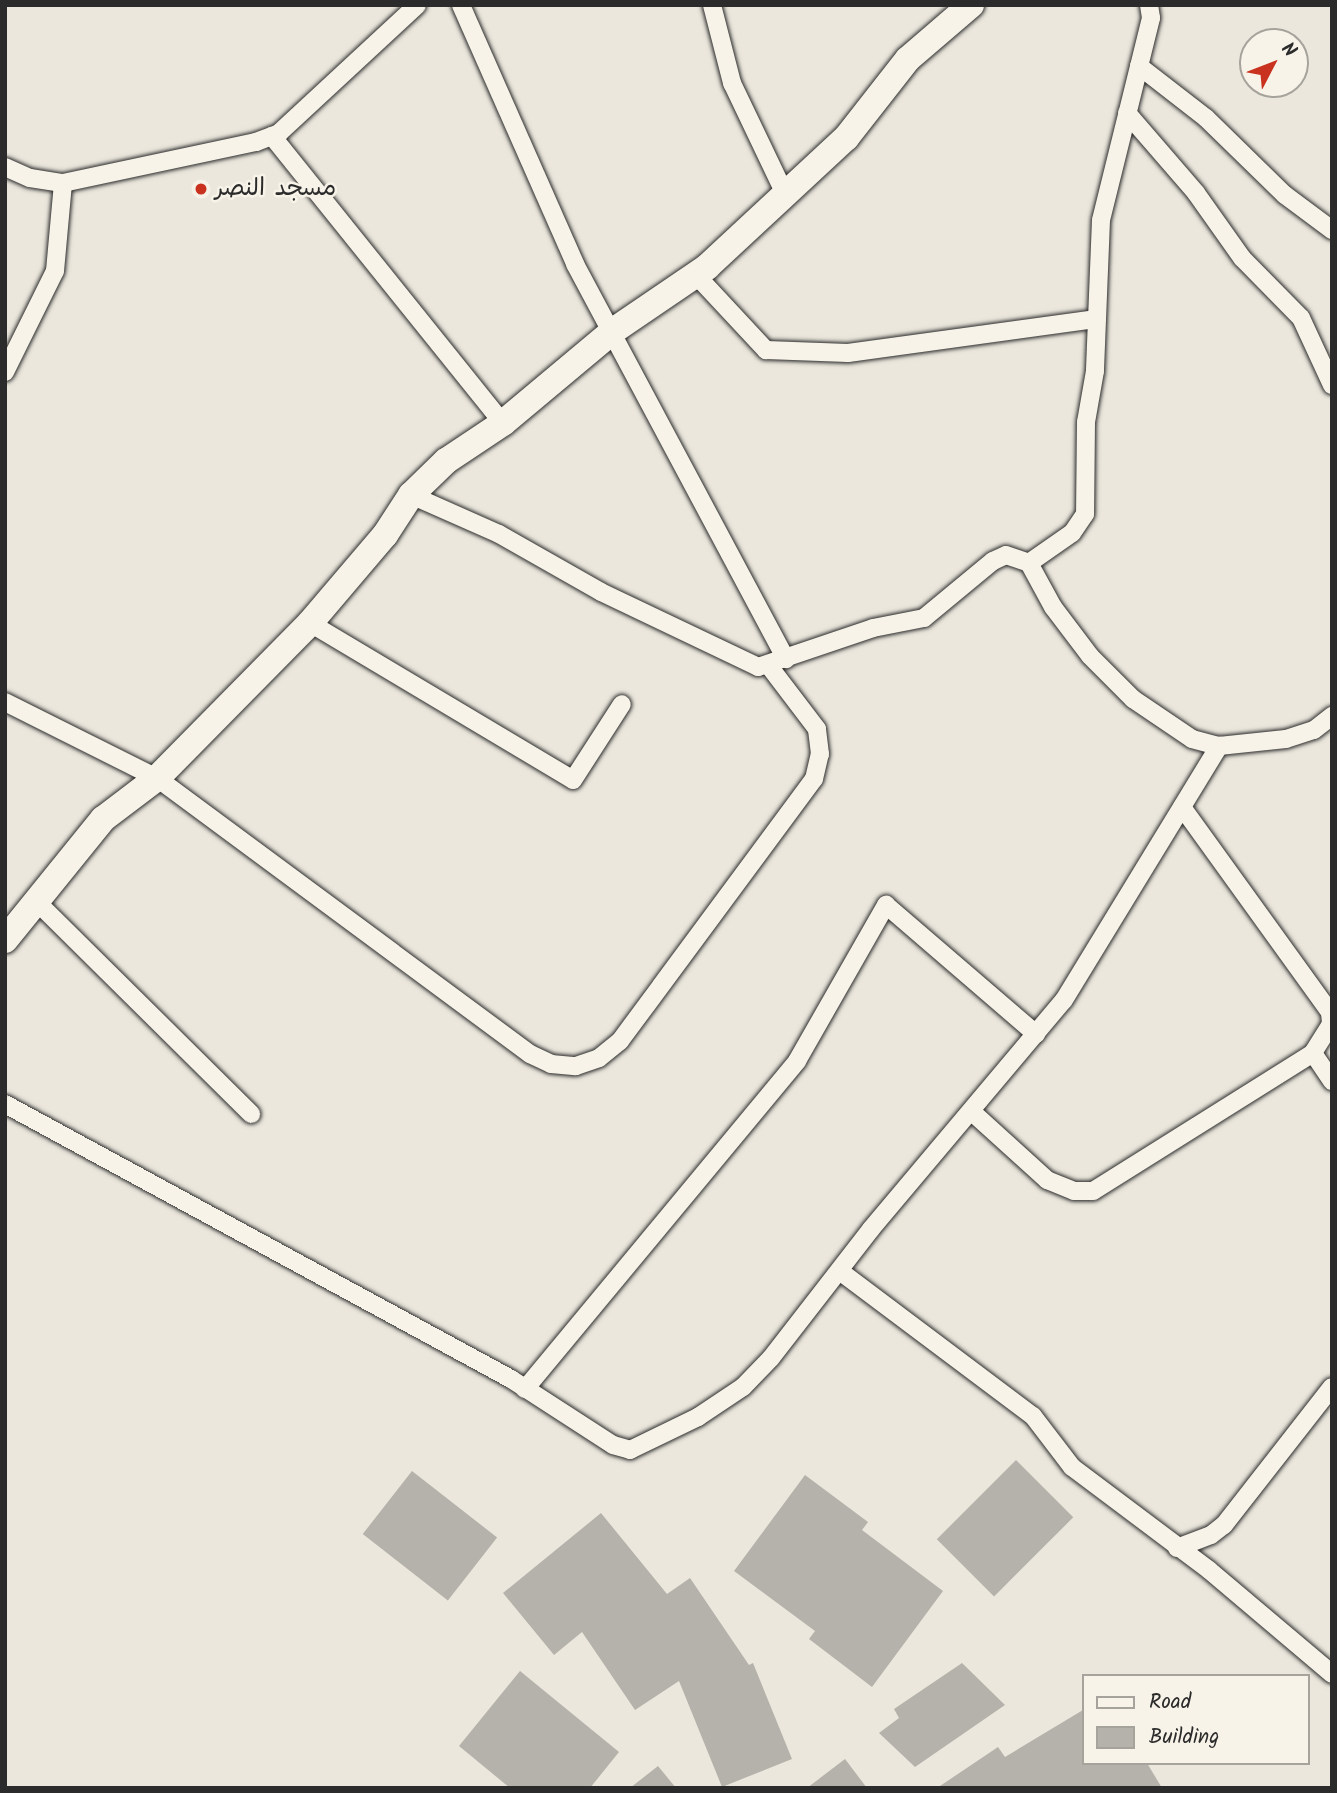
<!DOCTYPE html>
<meta charset="utf-8">
<style>
body{margin:0}
#map{position:relative;width:1337px;height:1793px;overflow:hidden;background:#ebe7dd;font-family:Kalam,"Playpen Sans Arabic",sans-serif}
div>[style]{position:absolute}
.building>*{inset:0;background:#b5b2ab;transform-origin:0 0}
.roads{filter:drop-shadow(0 0 2px #2b2b2b) drop-shadow(0 0 2px #2b2b2b)}
.street>*{height:18px;margin:-9px;padding:0 9px;transform-origin:9px;border-radius:9px;background:#f7f3e8}
.secondary>*{height:26px;margin:-13px;padding:0 13px;transform-origin:13px;border-radius:13px;background:#f7f3e8}
.dots>*{width:19px;height:19px;translate:-50% -50%;box-sizing:border-box;border:4px solid #f7f3e8;border-radius:50%}
span{translate:-50% -50%;white-space:nowrap;text-align:center;line-height:1.15;-webkit-text-stroke:5px #f7f3e8;paint-order:stroke}
.poi-label{font-size:24px;color:#2b2b2b}
.left{translate:0 -50%;text-align:left}
.frame{position:absolute;inset:0;border:7px solid #2b2b2b;pointer-events:none}
.legend{position:absolute;left:1082px;top:1674px;width:228px;height:91px;box-sizing:border-box;background:#f7f3e8;border:2px solid #a5a39c;margin:0;padding:9px 12px;list-style:none;font-size:21px;color:#2b2b2b}
.legend li{display:flex;align-items:center;gap:14px;height:35px}
.legend b{width:35px;border:2px solid #a5a39c}
.north{position:absolute;left:1239px;top:28px;width:70px;height:70px;box-sizing:border-box;background:#f7f3e8;border:2px solid #a5a39c;border-radius:50%;rotate:48deg;font-size:19px;font-weight:700;line-height:28px;text-align:center;color:#2b2b2b}
.north::after{content:'';display:block;margin:auto;width:24px;height:32px;background:#c8321e;clip-path:polygon(50% 0,100% 100%,50% 72%,0 100%)}
</style>
<div id="map">
<div class="building">
<div style="left:1016px;top:1460px;width:81px;height:112px;rotate:45deg"></div>
<div style="left:412px;top:1471px;width:108px;height:80px;rotate:38deg"></div>
<div style="clip-path:polygon(805px 1475px,868px 1522px,862px 1530px,943px 1591px,872px 1687px,809px 1639px,815px 1631px,734px 1571px)"></div>
<div style="clip-path:polygon(601px 1513px,667px 1594px,690px 1578px,749px 1665px,753px 1663px,792px 1759px,722px 1787px,679px 1681px,635px 1710px,582px 1632px,554px 1655px,503px 1593px)"></div>
<div style="clip-path:polygon(962px 1663px,1005px 1705px,915px 1767px,879px 1733px,899px 1718px,894px 1709px)"></div>
<div style="clip-path:polygon(520px 1671px,619px 1752px,590px 1788px,510px 1788px,459px 1746px)"></div>
<div style="clip-path:polygon(1083px 1710px,1083px 1763px,1147px 1763px,1162px 1788px,937px 1788px,998px 1747px,1005px 1757px)"></div>
<div style="clip-path:polygon(845px 1759px,867px 1788px,807px 1788px)"></div>
<div style="clip-path:polygon(658px 1766px,676px 1788px,630px 1788px)"></div>
</div>
<div class="roads">
<div class="street">
<div style="left:461px;top:5px;width:283px;rotate:66.2deg"></div>
<div style="left:575px;top:264px;width:448px;rotate:61.9deg"></div>
<div style="left:712px;top:5px;width:81px;rotate:75.6deg"></div>
<div style="left:732px;top:83px;width:121px;rotate:64.5deg"></div>
<div style="left:1149px;top:5px;width:13px;rotate:81deg"></div>
<div style="left:1151px;top:18px;width:208px;rotate:103.9deg"></div>
<div style="left:1101px;top:220px;width:151px;rotate:92.3deg"></div>
<div style="left:1095px;top:371px;width:52px;rotate:100deg"></div>
<div style="left:1086px;top:422px;width:92px;rotate:90.6deg"></div>
<div style="left:1085px;top:514px;width:23px;rotate:124deg"></div>
<div style="left:1072px;top:533px;width:52px;rotate:145.1deg"></div>
<div style="left:1029px;top:563px;width:50px;rotate:61.4deg"></div>
<div style="left:1053px;top:607px;width:61px;rotate:52.9deg"></div>
<div style="left:1090px;top:656px;width:61px;rotate:45deg"></div>
<div style="left:1133px;top:699px;width:71px;rotate:34.1deg"></div>
<div style="left:1192px;top:739px;width:28px;rotate:15deg"></div>
<div style="left:1219px;top:746px;width:67px;rotate:-6deg"></div>
<div style="left:1286px;top:739px;width:29px;rotate:-18deg"></div>
<div style="left:1314px;top:730px;width:23px;rotate:-38deg"></div>
<div style="left:1139px;top:66px;width:85px;rotate:37.8deg"></div>
<div style="left:1206px;top:118px;width:110px;rotate:44.3deg"></div>
<div style="left:1285px;top:195px;width:59px;rotate:36.7deg"></div>
<div style="left:1127px;top:113px;width:106px;rotate:49.2deg"></div>
<div style="left:1196px;top:193px;width:80px;rotate:54.7deg"></div>
<div style="left:1242px;top:258px;width:84px;rotate:45.5deg"></div>
<div style="left:1301px;top:318px;width:74px;rotate:65.2deg"></div>
<div style="left:272px;top:136px;width:368px;rotate:51.2deg"></div>
<div style="left:5px;top:167px;width:27px;rotate:24deg"></div>
<div style="left:30px;top:178px;width:33px;rotate:9deg"></div>
<div style="left:696px;top:275px;width:103px;rotate:47deg"></div>
<div style="left:766px;top:350px;width:82px;rotate:2.1deg"></div>
<div style="left:848px;top:353px;width:251px;rotate:-7.8deg"></div>
<div style="left:5px;top:372px;width:113px;rotate:-63.7deg"></div>
<div style="left:55px;top:271px;width:88px;rotate:-84.8deg"></div>
<div style="left:63px;top:183px;width:197px;rotate:-12deg"></div>
<div style="left:256px;top:142px;width:25px;rotate:-21deg"></div>
<div style="left:279px;top:133px;width:188px;rotate:-42.8deg"></div>
<div style="left:411px;top:495px;width:96px;rotate:23.9deg"></div>
<div style="left:499px;top:534px;width:117px;rotate:29.6deg"></div>
<div style="left:601px;top:592px;width:174px;rotate:25.5deg"></div>
<div style="left:758px;top:667px;width:121px;rotate:-18.7deg"></div>
<div style="left:873px;top:628px;width:52px;rotate:-11.1deg"></div>
<div style="left:924px;top:618px;width:89px;rotate:-39.6deg"></div>
<div style="left:993px;top:561px;width:14px;rotate:-25deg"></div>
<div style="left:1006px;top:555px;width:24px;rotate:19deg"></div>
<div style="left:310px;top:623px;width:306px;rotate:30.8deg"></div>
<div style="left:573px;top:780px;width:90px;rotate:-57.2deg"></div>
<div style="left:5px;top:702px;width:170px;rotate:26.6deg"></div>
<div style="left:157px;top:778px;width:464px;rotate:36.5deg"></div>
<div style="left:530px;top:1054px;width:23px;rotate:25deg"></div>
<div style="left:551px;top:1064px;width:25px;rotate:5deg"></div>
<div style="left:576px;top:1066px;width:24px;rotate:-19deg"></div>
<div style="left:599px;top:1058px;width:27px;rotate:-39deg"></div>
<div style="left:620px;top:1041px;width:326px;rotate:-53.5deg"></div>
<div style="left:814px;top:779px;width:26px;rotate:-77deg"></div>
<div style="left:820px;top:754px;width:25px;rotate:-97deg"></div>
<div style="left:817px;top:729px;width:79px;rotate:-127.3deg"></div>
<div style="left:1182px;top:807px;width:253px;rotate:54.2deg"></div>
<div style="left:1330px;top:1012px;width:12px;rotate:85deg"></div>
<div style="left:1331px;top:1024px;width:34px;rotate:122deg"></div>
<div style="left:1313px;top:1053px;width:34px;rotate:56deg"></div>
<div style="left:38px;top:903px;width:300px;rotate:44.7deg"></div>
<div style="left:5px;top:1104px;width:576px;rotate:28.52deg"></div>
<div style="left:511px;top:1379px;width:121px;rotate:32.9deg"></div>
<div style="left:613px;top:1445px;width:18px;rotate:16deg"></div>
<div style="left:630px;top:1450px;width:76px;rotate:-25.9deg"></div>
<div style="left:698px;top:1417px;width:54px;rotate:-33.7deg"></div>
<div style="left:743px;top:1387px;width:40px;rotate:-46deg"></div>
<div style="left:771px;top:1358px;width:163px;rotate:-52.2deg"></div>
<div style="left:871px;top:1229px;width:299px;rotate:-49.9deg"></div>
<div style="left:1064px;top:1000px;width:298px;rotate:-58.6deg"></div>
<div style="left:971px;top:1111px;width:103px;rotate:42.2deg"></div>
<div style="left:1047px;top:1180px;width:29px;rotate:22deg"></div>
<div style="left:1074px;top:1191px;width:19px"></div>
<div style="left:1093px;top:1191px;width:260px;rotate:-32.1deg"></div>
<div style="left:841px;top:1272px;width:240px;rotate:36.9deg"></div>
<div style="left:1033px;top:1416px;width:64px;rotate:52.6deg"></div>
<div style="left:1072px;top:1467px;width:171px;rotate:36.9deg"></div>
<div style="left:1209px;top:1570px;width:161px;rotate:40.2deg"></div>
<div style="left:525px;top:1389px;width:426px;rotate:-50.3deg"></div>
<div style="left:797px;top:1061px;width:180px;rotate:-60.3deg"></div>
<div style="left:886px;top:905px;width:198px;rotate:40.7deg"></div>
<div style="left:1177px;top:1548px;width:36px;rotate:-21deg"></div>
<div style="left:1211px;top:1535px;width:16px;rotate:-38deg"></div>
<div style="left:1224px;top:1525px;width:175px;rotate:-52deg"></div>
</div>
<div class="secondary">
<div style="left:5px;top:940px;width:156px;rotate:-51deg"></div>
<div style="left:103px;top:819px;width:68px;rotate:-37.2deg"></div>
<div style="left:157px;top:778px;width:218px;rotate:-45.4deg"></div>
<div style="left:310px;top:623px;width:116px;rotate:-49.6deg"></div>
<div style="left:385px;top:535px;width:48px;rotate:-57deg"></div>
<div style="left:411px;top:495px;width:49px;rotate:-44.2deg"></div>
<div style="left:446px;top:461px;width:69px;rotate:-33.7deg"></div>
<div style="left:503px;top:423px;width:143px;rotate:-39.9deg"></div>
<div style="left:613px;top:331px;width:114px;rotate:-34.2deg"></div>
<div style="left:707px;top:267px;width:190px;rotate:-42.9deg"></div>
<div style="left:846px;top:138px;width:100px;rotate:-51.9deg"></div>
<div style="left:908px;top:59px;width:83px;rotate:-40.6deg"></div>
</div>
</div>
<div class="dots">
<div style="left:201px;top:189px;background:#c8321e"></div>
</div>
<div class="poi-label">
<span class="left" style="left:215px;top:189px">مسجد النصر</span>
</div>
<div class="frame"></div>
<ul class="legend">
<li><b style="height:9px;background:#f7f3e8"></b>Road</li>
<li><b style="height:19px;background:#b5b2ab"></b>Building</li>
</ul>
<div class="north">N</div>
</div>
